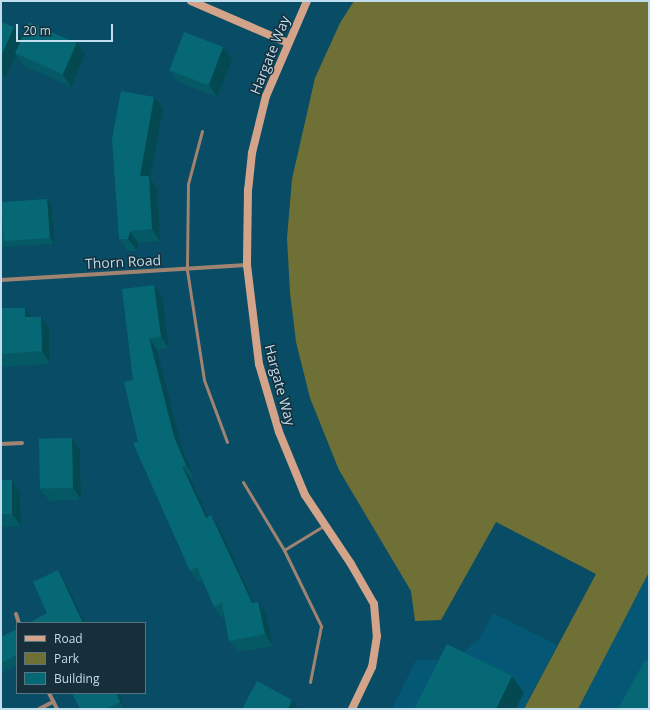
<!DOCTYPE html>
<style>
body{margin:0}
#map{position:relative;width:650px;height:710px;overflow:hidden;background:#084c65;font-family:"Open Sans",sans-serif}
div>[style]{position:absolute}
.built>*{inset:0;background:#045875}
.green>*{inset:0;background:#6f7036}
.lane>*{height:3px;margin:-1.5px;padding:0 1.5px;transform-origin:1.5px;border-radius:1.5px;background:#a18372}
.street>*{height:4px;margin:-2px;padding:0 2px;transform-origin:2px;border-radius:2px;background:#a18372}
.secondary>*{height:8px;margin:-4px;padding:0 4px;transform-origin:4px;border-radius:4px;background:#d4a48a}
.wall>*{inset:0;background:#055964}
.shaded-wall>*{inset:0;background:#044951}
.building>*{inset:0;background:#066874;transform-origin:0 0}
span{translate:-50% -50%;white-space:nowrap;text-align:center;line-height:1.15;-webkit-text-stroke:3px #162f3b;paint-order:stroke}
.street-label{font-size:14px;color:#c0deed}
.frame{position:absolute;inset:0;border:2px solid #c0deed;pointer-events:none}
.legend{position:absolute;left:16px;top:622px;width:130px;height:72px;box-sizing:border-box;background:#162f3b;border:1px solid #5a7582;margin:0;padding:5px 7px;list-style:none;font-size:12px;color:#c0deed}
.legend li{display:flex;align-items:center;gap:8px;height:20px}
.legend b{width:20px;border:1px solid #5a7582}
.scale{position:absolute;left:16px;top:24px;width:97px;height:18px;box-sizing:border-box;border:2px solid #c0deed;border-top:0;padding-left:5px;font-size:12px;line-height:14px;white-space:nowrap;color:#c0deed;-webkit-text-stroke:3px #162f3b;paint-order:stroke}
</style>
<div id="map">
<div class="built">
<div style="clip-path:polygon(649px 572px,649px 709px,578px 709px)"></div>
<div style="clip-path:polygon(493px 613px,557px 645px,524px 709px,392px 709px,416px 660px,454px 660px,480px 638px)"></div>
</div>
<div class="green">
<div style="clip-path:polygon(354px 1px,649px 1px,649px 572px,578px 709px,524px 709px,596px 574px,496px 522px,441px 620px,415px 621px,411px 591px,339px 470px,310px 398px,296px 342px,290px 293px,287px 238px,292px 179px,315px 78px,340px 23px)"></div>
</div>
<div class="lane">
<div style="left:202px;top:131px;width:55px;rotate:104.8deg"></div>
<div style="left:188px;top:184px;width:86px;rotate:90.7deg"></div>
<div style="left:187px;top:270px;width:111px;rotate:81.2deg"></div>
<div style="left:204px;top:380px;width:66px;rotate:69.6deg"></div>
<div style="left:243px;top:482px;width:79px;rotate:58.9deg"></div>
<div style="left:284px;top:550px;width:85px;rotate:64deg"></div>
<div style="left:321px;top:626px;width:57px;rotate:101.1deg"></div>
<div style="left:284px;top:550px;width:48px;rotate:-31.4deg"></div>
</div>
<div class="street">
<div style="left:1px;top:280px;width:246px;rotate:-3.5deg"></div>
<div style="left:1px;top:444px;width:21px;rotate:-3deg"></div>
<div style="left:16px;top:614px;width:9px;rotate:72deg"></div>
<div style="left:49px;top:693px;width:18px;rotate:63deg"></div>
<div style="left:39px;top:709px;width:16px;rotate:-27deg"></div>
</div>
<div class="secondary">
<div style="left:191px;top:1px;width:106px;rotate:23.4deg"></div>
<div style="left:307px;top:1px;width:103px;rotate:113.3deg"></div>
<div style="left:266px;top:96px;width:59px;rotate:103.8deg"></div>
<div style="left:252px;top:153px;width:36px;rotate:96deg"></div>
<div style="left:248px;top:189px;width:76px;rotate:90.8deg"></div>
<div style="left:247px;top:265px;width:100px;rotate:83.1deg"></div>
<div style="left:259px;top:364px;width:71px;rotate:73.6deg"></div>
<div style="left:279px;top:432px;width:68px;rotate:67.6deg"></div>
<div style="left:305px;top:495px;width:83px;rotate:56.3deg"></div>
<div style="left:351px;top:564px;width:46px;rotate:60.1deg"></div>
<div style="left:374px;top:604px;width:32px;rotate:85deg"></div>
<div style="left:377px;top:636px;width:31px;rotate:99deg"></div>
<div style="left:372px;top:667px;width:47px;rotate:115.5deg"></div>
</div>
<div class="wall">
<div style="clip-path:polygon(1px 22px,14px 27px,21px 38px,77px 43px,85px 55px,71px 87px,23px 65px,16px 55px,5px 79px,1px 77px)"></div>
<div style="clip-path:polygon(232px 60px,217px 97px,178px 82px,169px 70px)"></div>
<div style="clip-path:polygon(154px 97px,163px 109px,150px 178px,157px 188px,160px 241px,138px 243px,137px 251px,128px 251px,119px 239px)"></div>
<div style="clip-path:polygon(47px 199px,52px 206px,54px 244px,1px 247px,1px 203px)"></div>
<div style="clip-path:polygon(154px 285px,162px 296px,169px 348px,157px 350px,182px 448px,194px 476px,190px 478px,208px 517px,219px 527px,255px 603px,266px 614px,273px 646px,238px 652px,229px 641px,225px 617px,222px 618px,214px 607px,202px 580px,198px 582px,190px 571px,138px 442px,133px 380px)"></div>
<div style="clip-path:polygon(1px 308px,32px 317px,49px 329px,50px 364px,1px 367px)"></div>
<div style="clip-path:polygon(72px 438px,80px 450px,81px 500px,49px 501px,40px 489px)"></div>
<div style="clip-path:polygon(1px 480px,20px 492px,21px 526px,1px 527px)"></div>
<div style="clip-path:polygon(17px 629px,17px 665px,1px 673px,1px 637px)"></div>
<div style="clip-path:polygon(118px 693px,125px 709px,80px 709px)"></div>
</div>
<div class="shaded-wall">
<div style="clip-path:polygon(14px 27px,23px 40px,15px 53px,16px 55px,5px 79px,1px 73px,1px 56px)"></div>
<div style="clip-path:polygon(77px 43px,85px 55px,71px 87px,63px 74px)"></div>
<div style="clip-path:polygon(223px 47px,232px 60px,217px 97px,209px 85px)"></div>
<div style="clip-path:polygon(154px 97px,163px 109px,150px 178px,157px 188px,160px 241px,152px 229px,140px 176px)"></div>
<div style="clip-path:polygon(47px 199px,52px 206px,54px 244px,50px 238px)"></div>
<div style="clip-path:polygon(130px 231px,138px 243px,137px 251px,128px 239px)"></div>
<div style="clip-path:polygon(154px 285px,162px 296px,169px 348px,161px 337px)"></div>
<div style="clip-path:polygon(25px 308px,34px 320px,25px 317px)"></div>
<div style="clip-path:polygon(41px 317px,49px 329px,50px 364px,42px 351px)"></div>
<div style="clip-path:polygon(149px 338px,157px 350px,182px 448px,194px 476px,186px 465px,174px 437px)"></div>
<div style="clip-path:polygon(72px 438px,80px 450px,81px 500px,73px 488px)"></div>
<div style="clip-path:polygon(182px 466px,190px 478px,214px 529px,206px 518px)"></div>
<div style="clip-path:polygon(12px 480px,20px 492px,21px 526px,12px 514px)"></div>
<div style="clip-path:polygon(211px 515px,219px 527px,260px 615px,252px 603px)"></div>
<div style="clip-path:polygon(58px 570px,63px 578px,85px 623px,83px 623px)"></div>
<div style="clip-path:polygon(258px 602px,266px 614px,273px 646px,265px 634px)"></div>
<div style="clip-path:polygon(512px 676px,524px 693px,516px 709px,496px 709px)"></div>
<div style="clip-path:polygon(116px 693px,118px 693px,125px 709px,120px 702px)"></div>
<div style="clip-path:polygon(292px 700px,299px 709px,288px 709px)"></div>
</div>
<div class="building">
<div style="clip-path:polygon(1px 22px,14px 27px,1px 56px)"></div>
<div style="left:29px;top:22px;width:52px;height:34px;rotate:24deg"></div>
<div style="left:184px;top:32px;width:42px;height:41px;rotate:21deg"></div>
<div style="clip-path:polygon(121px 91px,154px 97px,140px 176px,149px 176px,152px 229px,130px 231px,128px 239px,119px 239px,112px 139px)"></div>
<div style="left:47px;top:199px;width:39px;height:46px;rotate:86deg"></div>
<div style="clip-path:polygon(154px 285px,161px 337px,149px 338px,174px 437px,186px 465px,182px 466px,206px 518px,211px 515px,252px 603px,258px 602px,265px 634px,229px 641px,222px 603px,214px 607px,197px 567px,190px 571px,133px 443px,138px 442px,124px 382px,133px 380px,122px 289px)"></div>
<div style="clip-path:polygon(1px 308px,25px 308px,25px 317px,41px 317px,42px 351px,1px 354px)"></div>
<div style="left:72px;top:438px;width:50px;height:33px;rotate:89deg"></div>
<div style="left:1px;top:480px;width:11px;height:34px"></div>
<div style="clip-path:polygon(58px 570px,83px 623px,29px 623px,47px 613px,33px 582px)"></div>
<div style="clip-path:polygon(17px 629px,17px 655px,1px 663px,1px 637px)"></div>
<div style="clip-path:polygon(447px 644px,512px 676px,496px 709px,414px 709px)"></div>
<div style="clip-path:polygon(645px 660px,649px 662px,649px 709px,618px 709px)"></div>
<div style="clip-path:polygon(257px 681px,292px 700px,288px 709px,242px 709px)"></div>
<div style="clip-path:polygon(72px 693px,116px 693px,120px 702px,106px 709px,80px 709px)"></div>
</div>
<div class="street-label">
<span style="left:270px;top:55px;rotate:-68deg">Hargate Way</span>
<span style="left:123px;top:262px;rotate:-3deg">Thorn Road</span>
<span style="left:280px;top:385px;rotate:75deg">Hargate Way</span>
</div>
<div class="frame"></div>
<ul class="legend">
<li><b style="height:5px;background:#d4a48a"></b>Road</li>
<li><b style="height:11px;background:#6f7036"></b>Park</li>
<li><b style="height:11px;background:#066874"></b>Building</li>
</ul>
<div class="scale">20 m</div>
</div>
